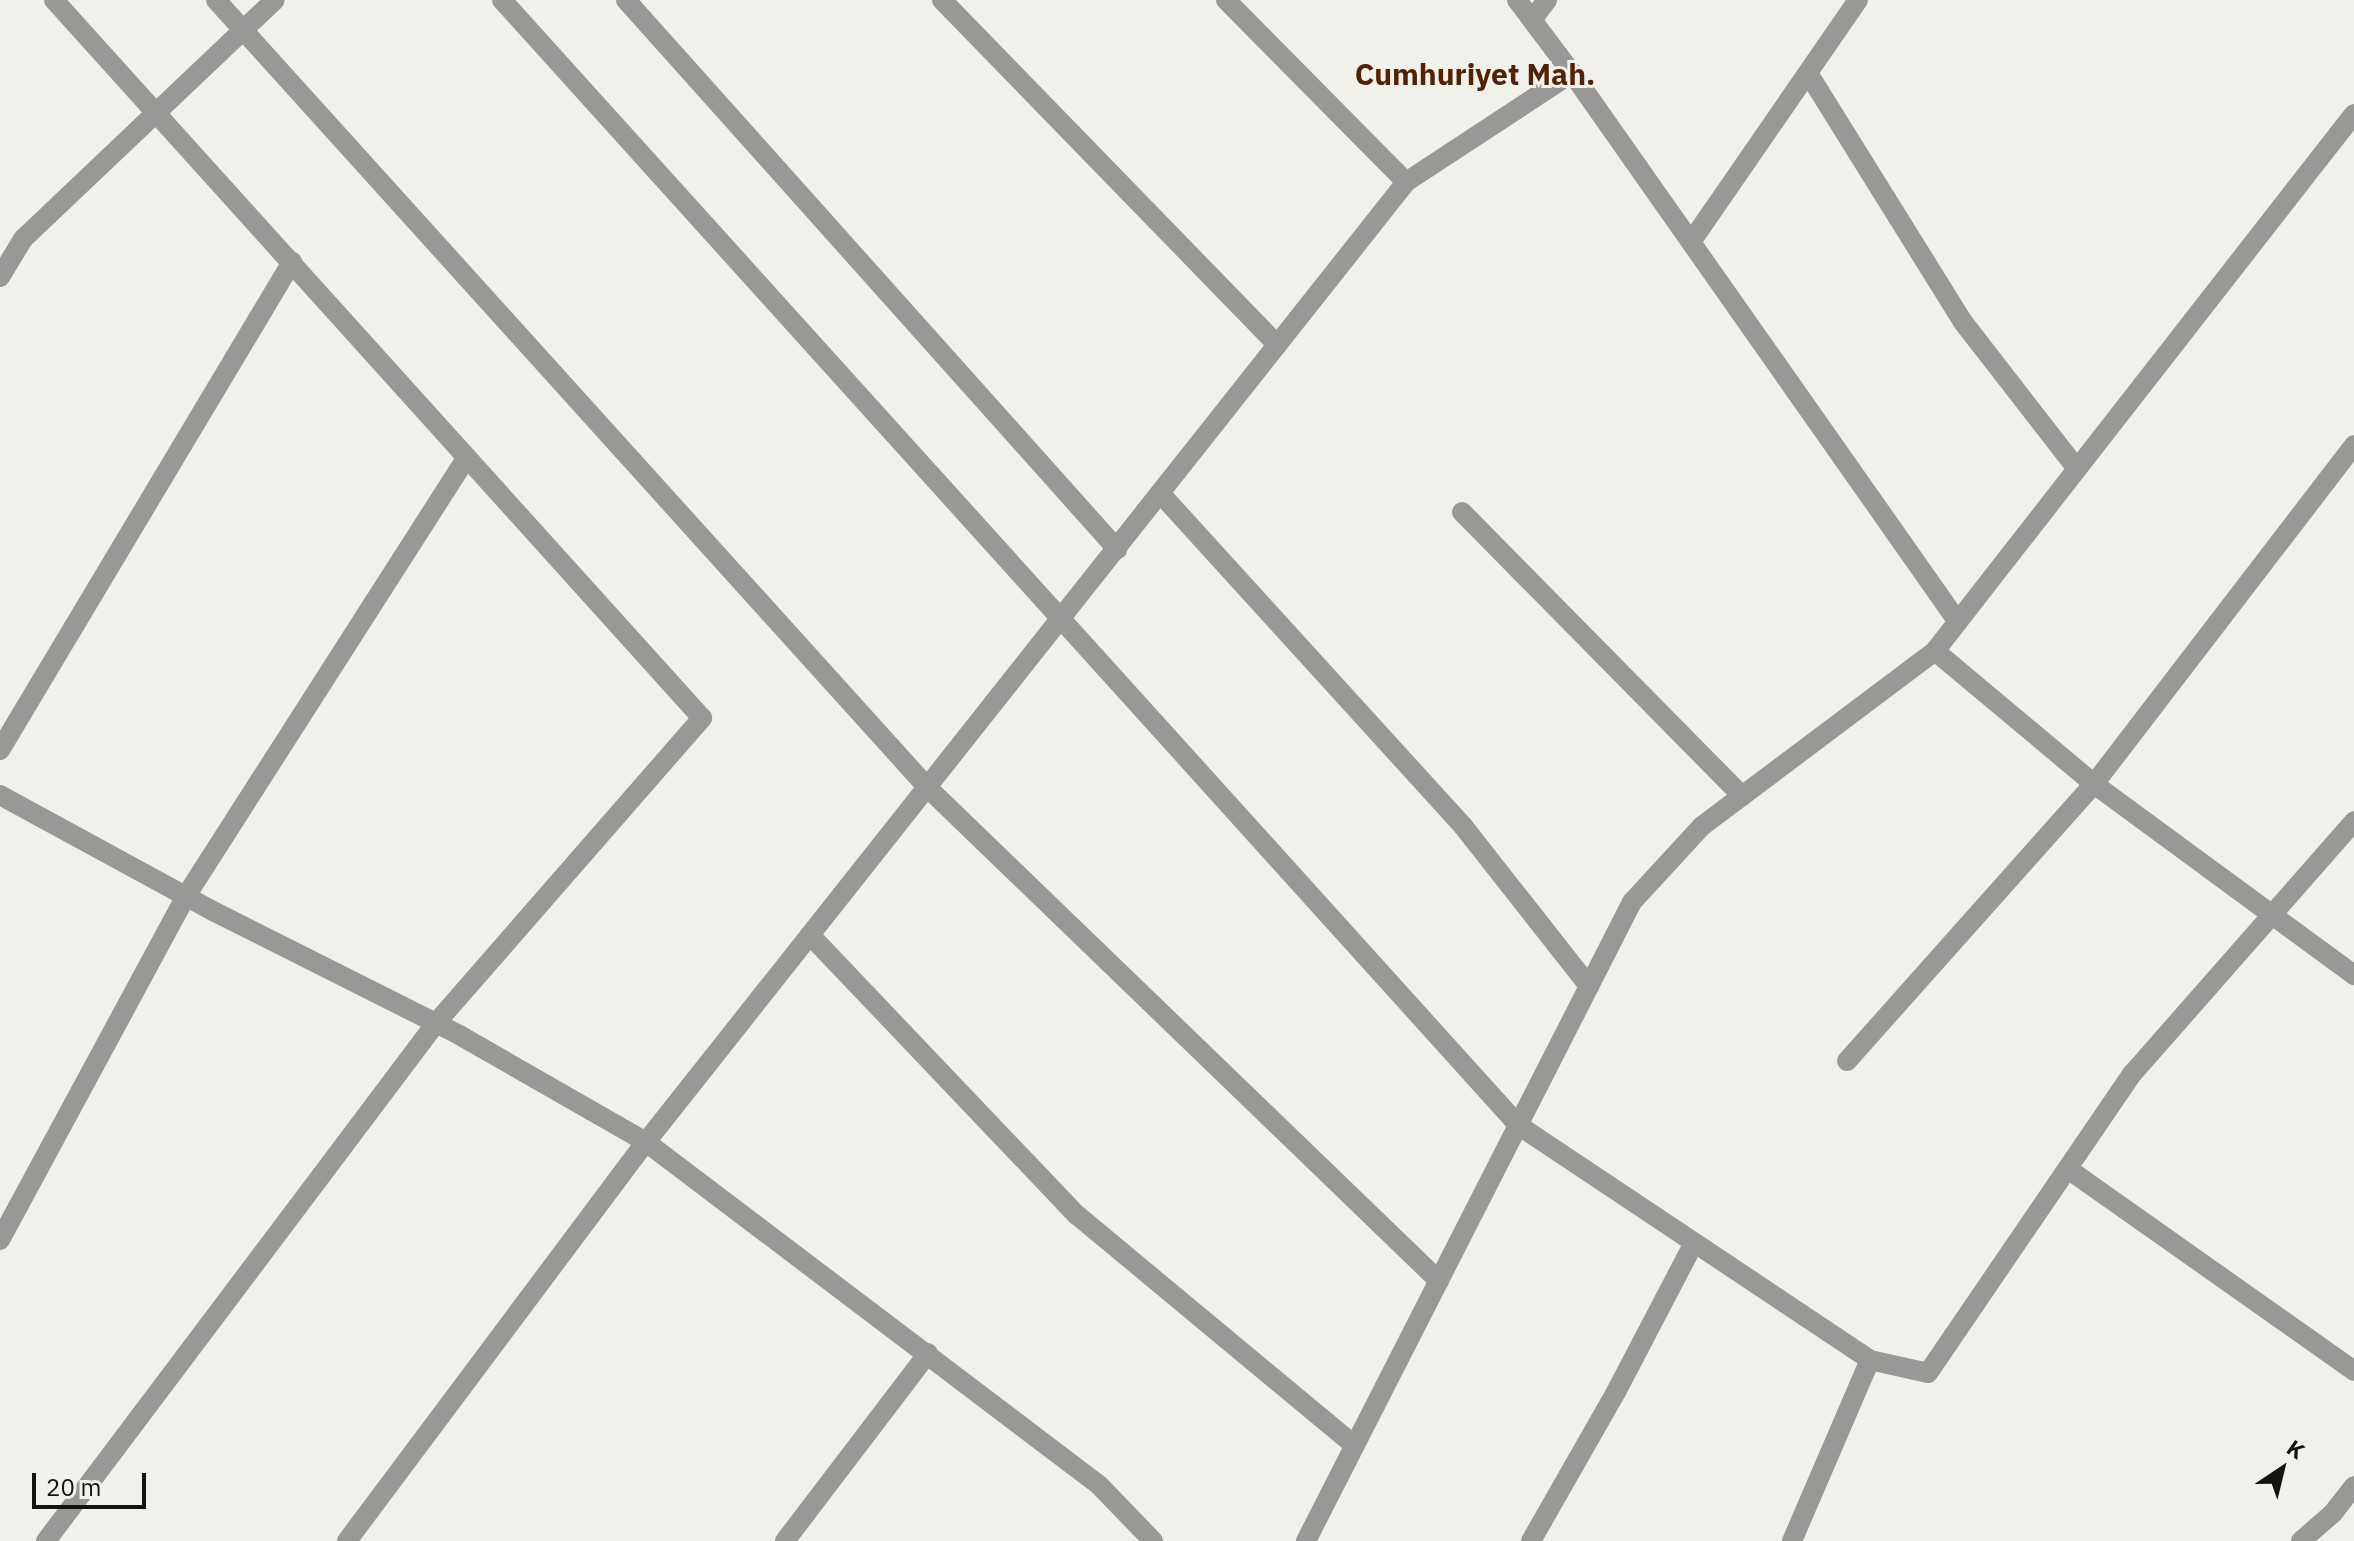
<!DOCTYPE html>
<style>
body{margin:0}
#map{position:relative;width:2354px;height:1541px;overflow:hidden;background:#f2f0eb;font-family:"IBM Plex Sans",sans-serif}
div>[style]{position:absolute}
.minor>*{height:20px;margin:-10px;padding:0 10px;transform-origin:10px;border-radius:10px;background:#999896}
.tertiary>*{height:20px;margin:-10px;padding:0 10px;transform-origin:10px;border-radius:10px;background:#999896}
span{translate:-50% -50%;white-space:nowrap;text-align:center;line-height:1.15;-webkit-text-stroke:6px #f2f0eb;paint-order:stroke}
.district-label{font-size:30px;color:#512206;font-weight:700}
.north{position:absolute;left:2242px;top:1429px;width:80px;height:80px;-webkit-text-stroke:6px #f2f0eb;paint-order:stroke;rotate:35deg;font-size:22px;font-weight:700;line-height:32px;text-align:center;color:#131311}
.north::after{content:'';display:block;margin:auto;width:28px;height:36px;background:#131311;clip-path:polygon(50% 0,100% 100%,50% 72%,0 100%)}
.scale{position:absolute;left:32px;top:1473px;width:114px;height:36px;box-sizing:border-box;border:4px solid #131311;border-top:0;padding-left:10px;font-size:24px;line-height:28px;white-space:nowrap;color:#131311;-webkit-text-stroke:6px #f2f0eb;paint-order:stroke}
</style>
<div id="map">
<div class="minor">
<div style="left:216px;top:0;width:1062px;rotate:47.9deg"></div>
<div style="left:928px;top:788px;width:710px;rotate:43.97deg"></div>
<div style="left:502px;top:0;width:1516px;rotate:47.91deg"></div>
<div style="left:1518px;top:1125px;width:423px;rotate:33.7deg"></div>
<div style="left:1870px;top:1360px;width:59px;rotate:12.6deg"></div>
<div style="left:1928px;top:1373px;width:363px;rotate:-55.7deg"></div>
<div style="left:2133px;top:1073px;width:335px;rotate:-48.7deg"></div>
<div style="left:626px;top:0;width:737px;rotate:48.19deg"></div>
<div style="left:942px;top:0;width:481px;rotate:45.8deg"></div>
<div style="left:1226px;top:0;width:256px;rotate:45.3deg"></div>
<div style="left:1532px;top:20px;width:25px;rotate:-53deg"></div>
<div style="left:1808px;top:73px;width:293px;rotate:58.1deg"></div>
<div style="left:1963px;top:322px;width:186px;rotate:52.2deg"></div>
<div style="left:1691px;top:242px;width:294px;rotate:-55.4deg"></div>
<div style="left:0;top:277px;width:44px;rotate:-58.8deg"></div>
<div style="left:23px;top:239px;width:347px;rotate:-43.5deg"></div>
<div style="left:1160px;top:493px;width:450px;rotate:47.7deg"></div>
<div style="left:1463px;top:826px;width:204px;rotate:51.8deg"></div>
<div style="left:1462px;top:512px;width:399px;rotate:45.4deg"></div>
<div style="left:1935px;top:651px;width:207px;rotate:39.9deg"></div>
<div style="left:2094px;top:784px;width:323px;rotate:36.3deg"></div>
<div style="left:0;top:750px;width:569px;rotate:-59.11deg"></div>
<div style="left:810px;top:935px;width:387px;rotate:46.4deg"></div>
<div style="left:1077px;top:1215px;width:361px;rotate:39.7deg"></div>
<div style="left:1847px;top:1061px;width:371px;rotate:-48.3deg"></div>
<div style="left:2094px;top:784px;width:427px;rotate:-52.5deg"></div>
<div style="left:2068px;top:1169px;width:350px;rotate:35.2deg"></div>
<div style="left:0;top:1240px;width:391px;rotate:-61.6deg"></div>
<div style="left:186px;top:896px;width:521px;rotate:-57.38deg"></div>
<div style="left:46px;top:1541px;width:648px;rotate:-53.02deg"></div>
<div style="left:436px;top:1023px;width:405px;rotate:-48.9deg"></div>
<div style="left:702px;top:718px;width:967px;rotate:-132.07deg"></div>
<div style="left:347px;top:1541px;width:499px;rotate:-53.2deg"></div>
<div style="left:646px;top:1142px;width:1224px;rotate:-51.63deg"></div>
<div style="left:1406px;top:182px;width:199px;rotate:-33.3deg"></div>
<div style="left:785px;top:1541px;width:236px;rotate:-52.7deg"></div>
<div style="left:1531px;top:1541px;width:172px;rotate:-60.3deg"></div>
<div style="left:1616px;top:1392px;width:168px;rotate:-62.4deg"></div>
<div style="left:1792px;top:1541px;width:197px;rotate:-66.7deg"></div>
<div style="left:2301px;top:1541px;width:43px;rotate:-41.2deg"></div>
<div style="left:2333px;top:1513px;width:34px;rotate:-52deg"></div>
</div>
<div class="tertiary">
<div style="left:1517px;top:0;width:91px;rotate:53deg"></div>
<div style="left:1572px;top:73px;width:671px;rotate:54.89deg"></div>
<div style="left:0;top:795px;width:243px;rotate:28.6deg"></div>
<div style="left:213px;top:911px;width:278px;rotate:26.7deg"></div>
<div style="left:461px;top:1036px;width:213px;rotate:29.8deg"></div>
<div style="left:646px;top:1142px;width:568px;rotate:37.13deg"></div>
<div style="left:1099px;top:1485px;width:78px;rotate:46deg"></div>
<div style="left:1306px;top:1541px;width:717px;rotate:-62.97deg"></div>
<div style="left:1632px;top:902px;width:103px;rotate:-47.4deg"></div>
<div style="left:1702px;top:826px;width:291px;rotate:-36.9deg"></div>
<div style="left:1935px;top:651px;width:681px;rotate:-52.04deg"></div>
</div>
<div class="district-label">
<span style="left:1475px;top:74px">Cumhuriyet Mah.</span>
</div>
<div class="north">K</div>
<div class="scale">20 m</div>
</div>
